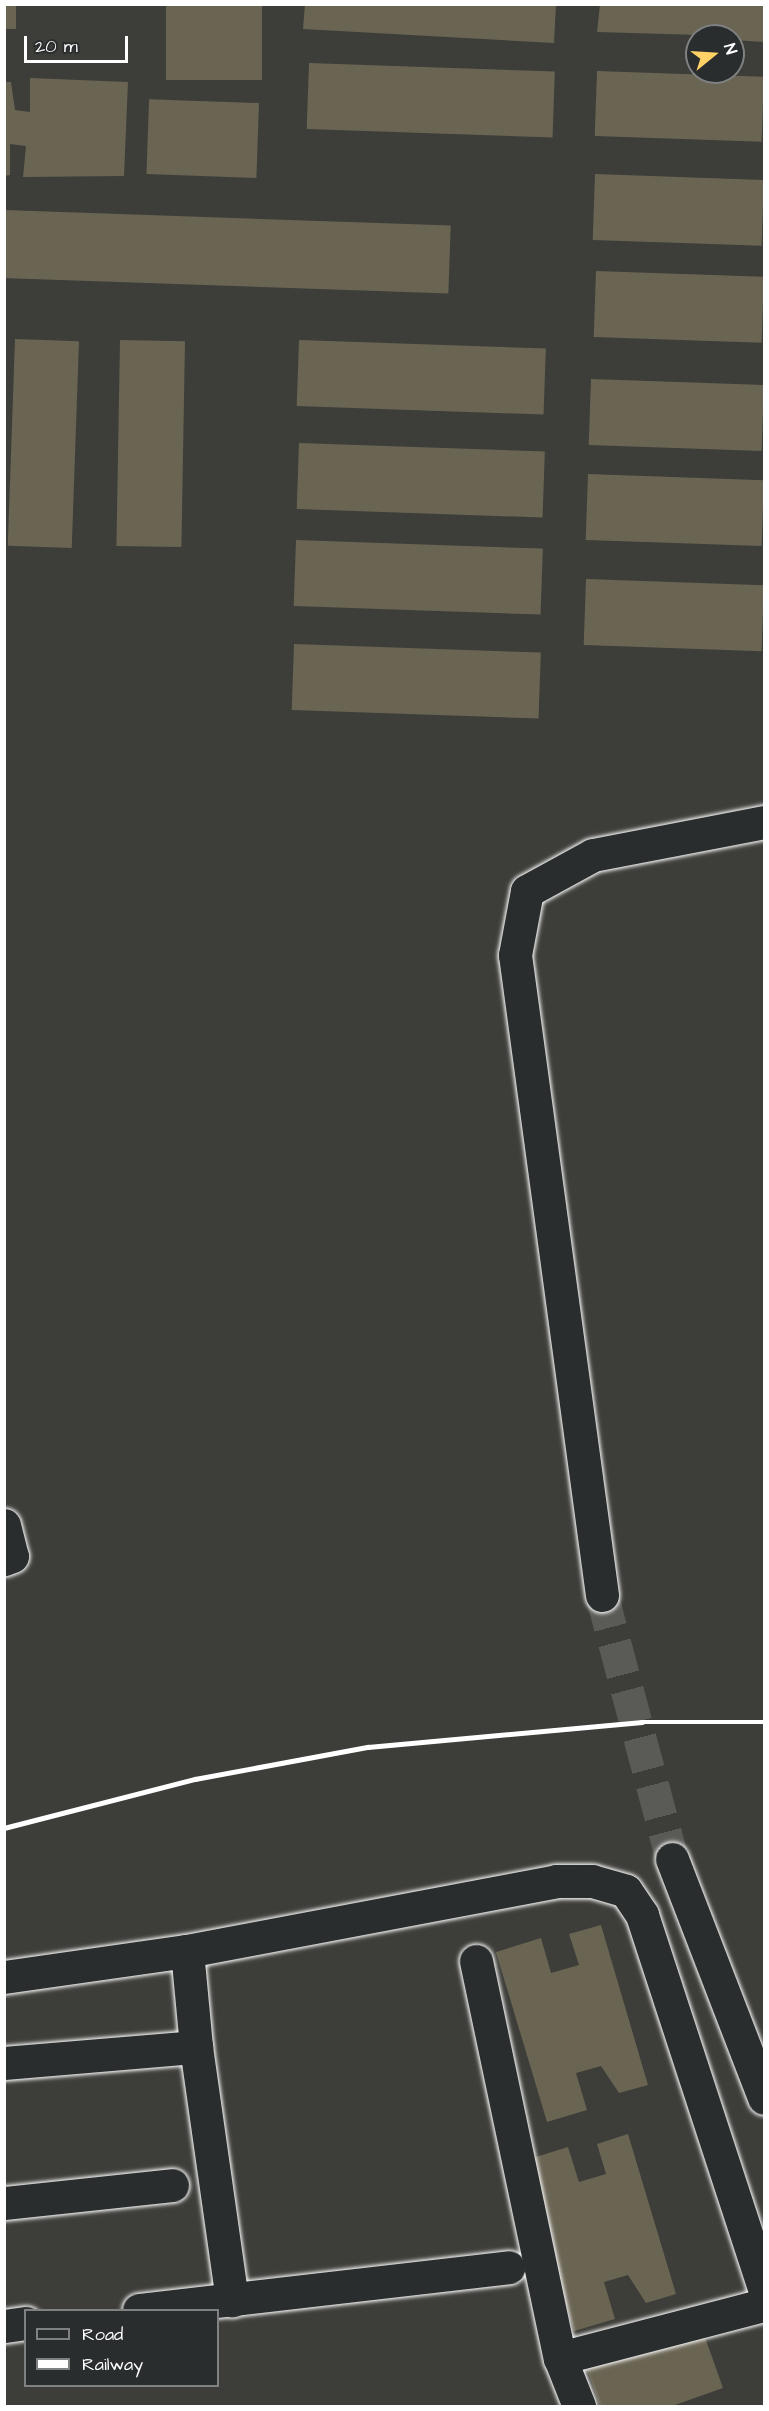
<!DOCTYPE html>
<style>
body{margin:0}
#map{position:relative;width:769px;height:2411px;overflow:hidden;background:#3d3e39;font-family:"Architects Daughter",sans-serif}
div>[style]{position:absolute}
.building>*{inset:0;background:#6a6453;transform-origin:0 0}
.minor-tunnel>*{height:33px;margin-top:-16.5px;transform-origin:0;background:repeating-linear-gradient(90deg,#5a5b57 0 33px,transparent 0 49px)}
.roads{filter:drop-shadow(0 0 2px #fff) drop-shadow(0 0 2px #fff)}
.minor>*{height:33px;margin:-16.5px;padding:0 16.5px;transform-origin:16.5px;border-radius:16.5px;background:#2a2d2e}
.rail>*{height:4.5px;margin:-2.25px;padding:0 2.25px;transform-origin:2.25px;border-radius:2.25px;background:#fff}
span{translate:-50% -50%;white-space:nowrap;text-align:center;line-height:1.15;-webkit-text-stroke:5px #2a2d2e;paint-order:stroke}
.frame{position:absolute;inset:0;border:6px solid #fff;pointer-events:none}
.legend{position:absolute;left:24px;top:2309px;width:195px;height:78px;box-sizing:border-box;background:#2a2d2e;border:2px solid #7f8182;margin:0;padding:8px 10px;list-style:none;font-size:18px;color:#fff}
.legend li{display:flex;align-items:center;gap:12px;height:30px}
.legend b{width:30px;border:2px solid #7f8182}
.north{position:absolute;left:685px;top:24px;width:60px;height:60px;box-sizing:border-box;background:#2a2d2e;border:2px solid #7f8182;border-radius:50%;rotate:72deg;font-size:16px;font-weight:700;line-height:24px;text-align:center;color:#fff}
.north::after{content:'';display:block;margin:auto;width:21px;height:27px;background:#ffd166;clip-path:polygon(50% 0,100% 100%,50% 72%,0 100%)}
.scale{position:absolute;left:24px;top:36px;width:104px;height:27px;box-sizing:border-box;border:3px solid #fff;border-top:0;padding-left:8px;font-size:18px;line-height:21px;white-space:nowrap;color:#fff;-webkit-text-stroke:4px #2a2d2e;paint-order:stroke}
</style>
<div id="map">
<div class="building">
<div style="left:4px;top:4px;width:12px;height:25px"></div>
<div style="left:166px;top:4px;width:96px;height:76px"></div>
<div style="clip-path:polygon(305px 4px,556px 4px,554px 43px,303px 29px)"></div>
<div style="clip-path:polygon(600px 4px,764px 4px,764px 42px,733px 40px,733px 36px,597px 32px)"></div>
<div style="left:309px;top:63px;width:246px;height:66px;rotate:2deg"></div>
<div style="left:597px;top:71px;width:167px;height:65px;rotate:2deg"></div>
<div style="clip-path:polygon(30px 78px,128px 82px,124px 176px,23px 177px,26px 146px,10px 144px,10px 175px,4px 176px,4px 82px,11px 82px,15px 110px,30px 112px)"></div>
<div style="left:259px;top:103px;width:75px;height:110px;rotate:92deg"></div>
<div style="left:595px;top:174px;width:169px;height:66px;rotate:2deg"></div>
<div style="left:4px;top:210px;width:447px;height:68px;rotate:2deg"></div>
<div style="left:596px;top:271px;width:168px;height:66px;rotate:2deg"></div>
<div style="left:15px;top:339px;width:64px;height:207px;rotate:2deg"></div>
<div style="left:120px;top:340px;width:65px;height:206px;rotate:1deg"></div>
<div style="left:299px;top:340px;width:247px;height:66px;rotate:2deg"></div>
<div style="left:591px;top:379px;width:173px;height:66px;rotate:2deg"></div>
<div style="left:299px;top:443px;width:246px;height:66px;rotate:2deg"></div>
<div style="left:588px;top:474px;width:176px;height:66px;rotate:2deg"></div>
<div style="left:296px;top:540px;width:247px;height:66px;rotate:2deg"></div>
<div style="left:586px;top:579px;width:178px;height:66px;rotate:2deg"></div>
<div style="left:294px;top:644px;width:247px;height:66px;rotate:2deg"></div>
<div style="clip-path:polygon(601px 1925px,648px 2085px,619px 2093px,601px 2066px,576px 2073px,587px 2110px,547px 2122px,496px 1952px,541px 1938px,551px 1973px,579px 1965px,569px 1934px)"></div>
<div style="clip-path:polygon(628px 2134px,676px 2294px,646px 2303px,628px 2275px,604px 2282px,615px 2319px,574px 2331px,523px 2161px,568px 2147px,579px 2182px,606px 2174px,597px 2144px)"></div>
<div style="clip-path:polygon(701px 2326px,723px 2388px,672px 2406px,600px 2406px,586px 2366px)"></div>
</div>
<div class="minor-tunnel">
<div style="left:602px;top:1595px;width:273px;rotate:75.1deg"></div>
</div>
<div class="roads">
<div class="minor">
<div style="left:4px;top:1525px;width:32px;rotate:76deg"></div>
<div style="left:12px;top:1556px;width:9px;rotate:159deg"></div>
<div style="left:602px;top:1595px;width:646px;rotate:-97.74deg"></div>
<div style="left:515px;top:955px;width:65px;rotate:-79.4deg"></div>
<div style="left:527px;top:891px;width:75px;rotate:-28.6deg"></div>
<div style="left:593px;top:855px;width:174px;rotate:-10.9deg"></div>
<div style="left:672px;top:1859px;width:256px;rotate:68.9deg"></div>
<div style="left:187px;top:1951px;width:96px;rotate:84.6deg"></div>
<div style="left:476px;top:1961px;width:406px;rotate:78.1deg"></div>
<div style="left:560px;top:2358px;width:211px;rotate:-14.6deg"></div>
<div style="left:4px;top:1977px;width:185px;rotate:-8.1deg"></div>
<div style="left:187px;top:1951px;width:376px;rotate:-10.7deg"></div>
<div style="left:556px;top:1881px;width:36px"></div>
<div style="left:592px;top:1881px;width:35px;rotate:16deg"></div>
<div style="left:626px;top:1891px;width:29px;rotate:56deg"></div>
<div style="left:642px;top:1915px;width:393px;rotate:71.9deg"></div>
<div style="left:4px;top:2063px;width:193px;rotate:-4.8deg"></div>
<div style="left:196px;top:2047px;width:256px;rotate:81.9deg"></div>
<div style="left:4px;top:2203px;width:169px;rotate:-6.1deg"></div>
<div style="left:139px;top:2310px;width:372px;rotate:-6.6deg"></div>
<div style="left:4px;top:2326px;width:22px;rotate:-8deg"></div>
<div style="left:560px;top:2358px;width:52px;rotate:68.4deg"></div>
</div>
</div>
<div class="rail">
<div style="left:4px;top:1828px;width:197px;rotate:-14.4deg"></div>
<div style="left:195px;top:1779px;width:176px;rotate:-10.5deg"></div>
<div style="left:368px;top:1747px;width:275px;rotate:-5.2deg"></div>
<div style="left:642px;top:1722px;width:122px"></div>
</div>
<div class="frame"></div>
<ul class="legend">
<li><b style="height:8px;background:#2a2d2e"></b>Road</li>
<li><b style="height:8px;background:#fff"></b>Railway</li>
</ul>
<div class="north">N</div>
<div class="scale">20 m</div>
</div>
